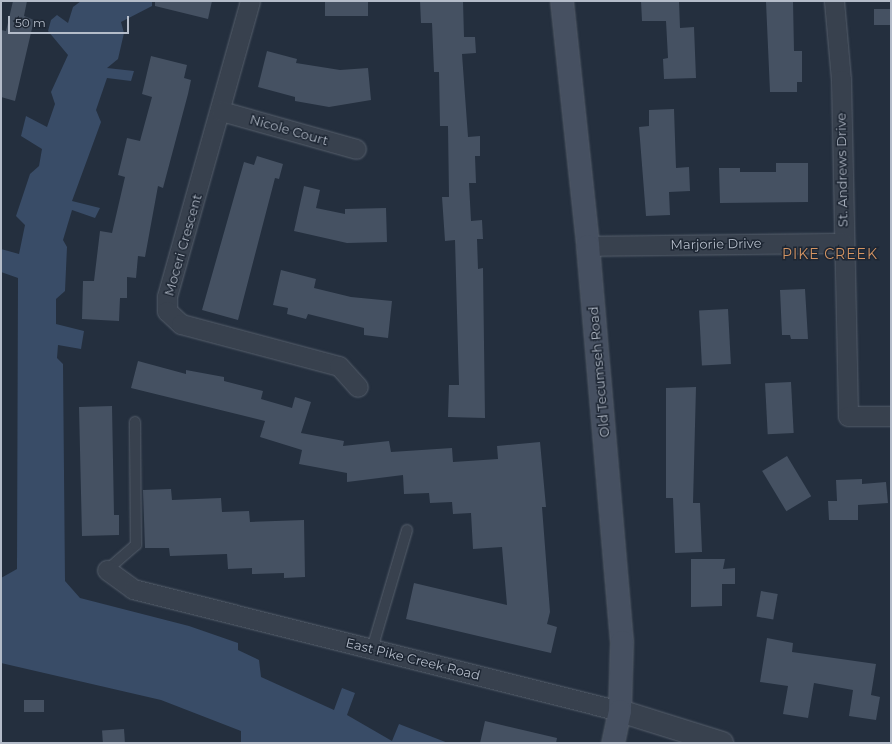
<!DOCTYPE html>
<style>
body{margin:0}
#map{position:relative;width:892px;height:744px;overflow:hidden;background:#242f3e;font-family:Montserrat,sans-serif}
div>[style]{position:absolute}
.water>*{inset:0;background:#394c67}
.building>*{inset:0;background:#455162;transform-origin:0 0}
.roads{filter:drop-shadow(0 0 1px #565f6c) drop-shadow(0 0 1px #565f6c)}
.service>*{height:10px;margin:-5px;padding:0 5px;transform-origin:5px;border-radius:5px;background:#38414e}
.minor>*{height:19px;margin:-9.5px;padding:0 9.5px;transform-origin:9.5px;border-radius:9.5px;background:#38414e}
.tertiary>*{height:22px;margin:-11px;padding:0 11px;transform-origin:11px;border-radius:11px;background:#38414e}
.secondary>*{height:22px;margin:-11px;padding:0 11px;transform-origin:11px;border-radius:11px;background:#465061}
span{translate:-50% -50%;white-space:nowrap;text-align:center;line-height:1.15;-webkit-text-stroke:3px #1d2633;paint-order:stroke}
.street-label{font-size:13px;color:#b4bcc9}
.neighbourhood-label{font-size:14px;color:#d59563;letter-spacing:1px}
.frame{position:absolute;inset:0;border:2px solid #b4bcc9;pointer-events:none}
.scale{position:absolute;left:8px;top:16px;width:121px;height:18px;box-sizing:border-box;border:2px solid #b4bcc9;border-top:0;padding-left:5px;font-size:12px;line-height:14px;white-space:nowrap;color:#b4bcc9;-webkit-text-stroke:3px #1d2633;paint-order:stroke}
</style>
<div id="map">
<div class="water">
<div style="clip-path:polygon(81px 1px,152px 1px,152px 6px,121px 22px,124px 33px,118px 59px,107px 68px,134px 71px,131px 81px,107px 78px,96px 110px,101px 122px,72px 201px,100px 208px,95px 218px,72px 210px,63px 240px,67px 247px,65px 291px,56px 299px,56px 324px,84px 331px,81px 349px,58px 345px,57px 358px,63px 364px,65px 581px,80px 598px,189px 626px,238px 643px,238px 650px,259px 660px,261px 677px,334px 710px,342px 688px,355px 693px,347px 715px,392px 741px,399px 724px,448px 743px,241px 743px,241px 731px,161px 700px,1px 663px,1px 578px,17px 569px,18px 278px,1px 272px,1px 249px,19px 254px,25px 225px,16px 216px,30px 174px,39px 166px,42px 149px,21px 136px,26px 116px,47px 127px,55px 104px,51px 92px,68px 55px,48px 31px,51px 20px,57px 15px,68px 23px,73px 7px)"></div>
</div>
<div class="building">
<div style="clip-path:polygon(13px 1px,27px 1px,24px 16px,34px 20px,15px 101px,1px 97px,1px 30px,6px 31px)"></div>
<div style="clip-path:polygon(155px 1px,212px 1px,208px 19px,155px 6px)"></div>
<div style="left:325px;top:1px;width:43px;height:15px"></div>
<div style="clip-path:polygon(420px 1px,463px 1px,464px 37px,475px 37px,476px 53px,462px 54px,468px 137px,480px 136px,480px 156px,475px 156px,476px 183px,469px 183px,471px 221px,482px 220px,483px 239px,477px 239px,478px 269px,483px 268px,485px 418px,448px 417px,449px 385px,459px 385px,455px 240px,445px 241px,442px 197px,449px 197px,448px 126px,440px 126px,439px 72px,434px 72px,432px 23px,421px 23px)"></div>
<div style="clip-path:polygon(641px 1px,679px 1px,680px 28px,694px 27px,696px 78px,664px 79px,663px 59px,668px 58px,666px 21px,642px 21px)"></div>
<div style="clip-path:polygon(793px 1px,794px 51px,802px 51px,802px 82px,797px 82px,797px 92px,770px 92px,766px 2px)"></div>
<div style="left:874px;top:9px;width:17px;height:16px"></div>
<div style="clip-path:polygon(267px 51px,297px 59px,296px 63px,340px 70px,368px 68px,371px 100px,329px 107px,295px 101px,295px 97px,258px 87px)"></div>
<div style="clip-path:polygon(151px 56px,187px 65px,184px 78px,191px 80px,188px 94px,163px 188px,158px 186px,145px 257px,138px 256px,136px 278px,127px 277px,127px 298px,120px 298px,119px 321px,82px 319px,83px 281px,94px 281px,100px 231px,112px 233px,125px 177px,118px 175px,127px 138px,140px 141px,152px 97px,142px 94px)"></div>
<div style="clip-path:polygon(674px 109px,676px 168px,689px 167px,690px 191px,669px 192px,670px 215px,646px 216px,639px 127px,649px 126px,649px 110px)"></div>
<div style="clip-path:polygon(257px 156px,283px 164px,279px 179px,275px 178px,238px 320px,202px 310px,244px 162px,254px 165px)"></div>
<div style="clip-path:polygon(776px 163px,808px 163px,808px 202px,720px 203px,719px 168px,740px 168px,740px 172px,776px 172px)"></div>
<div style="clip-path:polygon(304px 186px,320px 190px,316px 208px,345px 214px,345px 209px,386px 208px,387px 242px,347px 243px,294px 231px)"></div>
<div style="clip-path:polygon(281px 270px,316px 279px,314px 288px,351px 297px,392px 301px,388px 338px,364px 335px,364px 328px,308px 314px,306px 319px,287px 314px,288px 308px,273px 305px)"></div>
<div style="clip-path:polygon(805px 289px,808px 339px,791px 339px,790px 335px,782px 335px,780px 290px)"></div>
<div style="left:728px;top:309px;width:55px;height:29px;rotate:87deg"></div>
<div style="clip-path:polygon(138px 361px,186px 374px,186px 370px,224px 377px,224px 381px,263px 391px,261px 399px,292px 408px,295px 397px,311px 402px,301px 433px,344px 441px,343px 446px,389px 441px,391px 452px,452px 448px,453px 462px,498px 459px,497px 446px,540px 442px,546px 507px,542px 507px,550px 612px,547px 624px,557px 627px,551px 653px,406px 619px,414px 583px,507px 605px,502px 547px,473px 549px,471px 513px,453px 514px,452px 502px,430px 503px,429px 493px,404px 494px,403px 475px,347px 482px,347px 473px,299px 464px,302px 450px,260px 437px,265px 421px,131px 388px)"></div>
<div style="left:791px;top:382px;width:51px;height:26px;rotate:87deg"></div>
<div style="clip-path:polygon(696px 387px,693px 503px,700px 503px,702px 552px,675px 553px,673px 498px,666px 498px,666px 388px)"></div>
<div style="clip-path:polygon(112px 406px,114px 515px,119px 515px,119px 535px,82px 536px,79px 407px)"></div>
<div style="left:787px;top:456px;width:47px;height:29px;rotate:59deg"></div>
<div style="clip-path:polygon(862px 479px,862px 484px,886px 482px,888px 503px,858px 505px,858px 520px,829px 520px,828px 501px,837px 501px,836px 480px)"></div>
<div style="clip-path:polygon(171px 489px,172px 500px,221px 498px,222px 512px,249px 511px,250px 522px,304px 520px,305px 577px,284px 578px,284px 573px,252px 574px,252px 568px,228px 569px,227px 554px,170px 556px,169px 548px,145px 548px,143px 490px)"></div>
<div style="clip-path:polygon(691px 559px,725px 559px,723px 569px,735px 568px,735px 584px,722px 584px,722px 606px,691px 607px)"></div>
<div style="left:761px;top:591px;width:17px;height:26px;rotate:10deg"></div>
<div style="clip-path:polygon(767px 638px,793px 643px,792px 652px,876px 664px,871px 695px,880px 697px,876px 720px,849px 716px,853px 690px,814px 683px,808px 718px,783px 714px,788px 686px,760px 682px)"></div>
<div style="left:24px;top:700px;width:20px;height:12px"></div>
<div style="clip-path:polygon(485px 721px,557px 738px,556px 743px,480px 743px)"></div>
<div style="left:124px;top:729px;width:14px;height:22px;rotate:86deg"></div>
</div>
<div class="roads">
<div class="service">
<div style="left:107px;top:570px;width:38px;rotate:-41deg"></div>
<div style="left:136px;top:545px;width:123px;rotate:-90.5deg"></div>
<div style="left:372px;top:649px;width:124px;rotate:-73.6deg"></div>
</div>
<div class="minor">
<div style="left:250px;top:1px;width:307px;rotate:105.7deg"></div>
<div style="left:167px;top:297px;width:14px;rotate:90deg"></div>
<div style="left:167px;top:311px;width:19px;rotate:43deg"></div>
<div style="left:181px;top:324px;width:163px;rotate:14.9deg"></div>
<div style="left:339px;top:366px;width:28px;rotate:48deg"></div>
<div style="left:834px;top:1px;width:79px;rotate:84.9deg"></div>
<div style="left:841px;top:80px;width:336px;rotate:88.8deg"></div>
<div style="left:848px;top:416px;width:43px"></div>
<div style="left:221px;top:111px;width:140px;rotate:15.7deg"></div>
<div style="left:588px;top:246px;width:255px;rotate:-0.7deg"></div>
<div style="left:107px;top:570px;width:32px;rotate:36deg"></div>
<div style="left:133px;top:589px;width:502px;rotate:14.06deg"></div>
</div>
<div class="tertiary">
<div style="left:620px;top:711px;width:107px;rotate:17.4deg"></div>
</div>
<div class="secondary">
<div style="left:562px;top:1px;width:246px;rotate:83.9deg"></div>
<div style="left:588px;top:246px;width:397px;rotate:85.1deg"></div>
<div style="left:622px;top:642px;width:69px;rotate:91.7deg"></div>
<div style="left:620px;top:711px;width:33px;rotate:102deg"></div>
</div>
</div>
<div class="street-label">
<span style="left:289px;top:130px;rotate:16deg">Nicole Court</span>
<span style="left:842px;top:170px;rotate:-91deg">St. Andrews Drive</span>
<span style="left:716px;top:244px;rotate:-1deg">Marjorie Drive</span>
<span style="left:183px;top:245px;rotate:-74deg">Moceri Crescent</span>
<span style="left:599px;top:372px;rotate:-95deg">Old Tecumseh Road</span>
<span style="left:413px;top:659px;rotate:14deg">East Pike Creek Road</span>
</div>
<div class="neighbourhood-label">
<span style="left:830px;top:254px">PIKE CREEK</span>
</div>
<div class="frame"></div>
<div class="scale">50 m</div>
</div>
